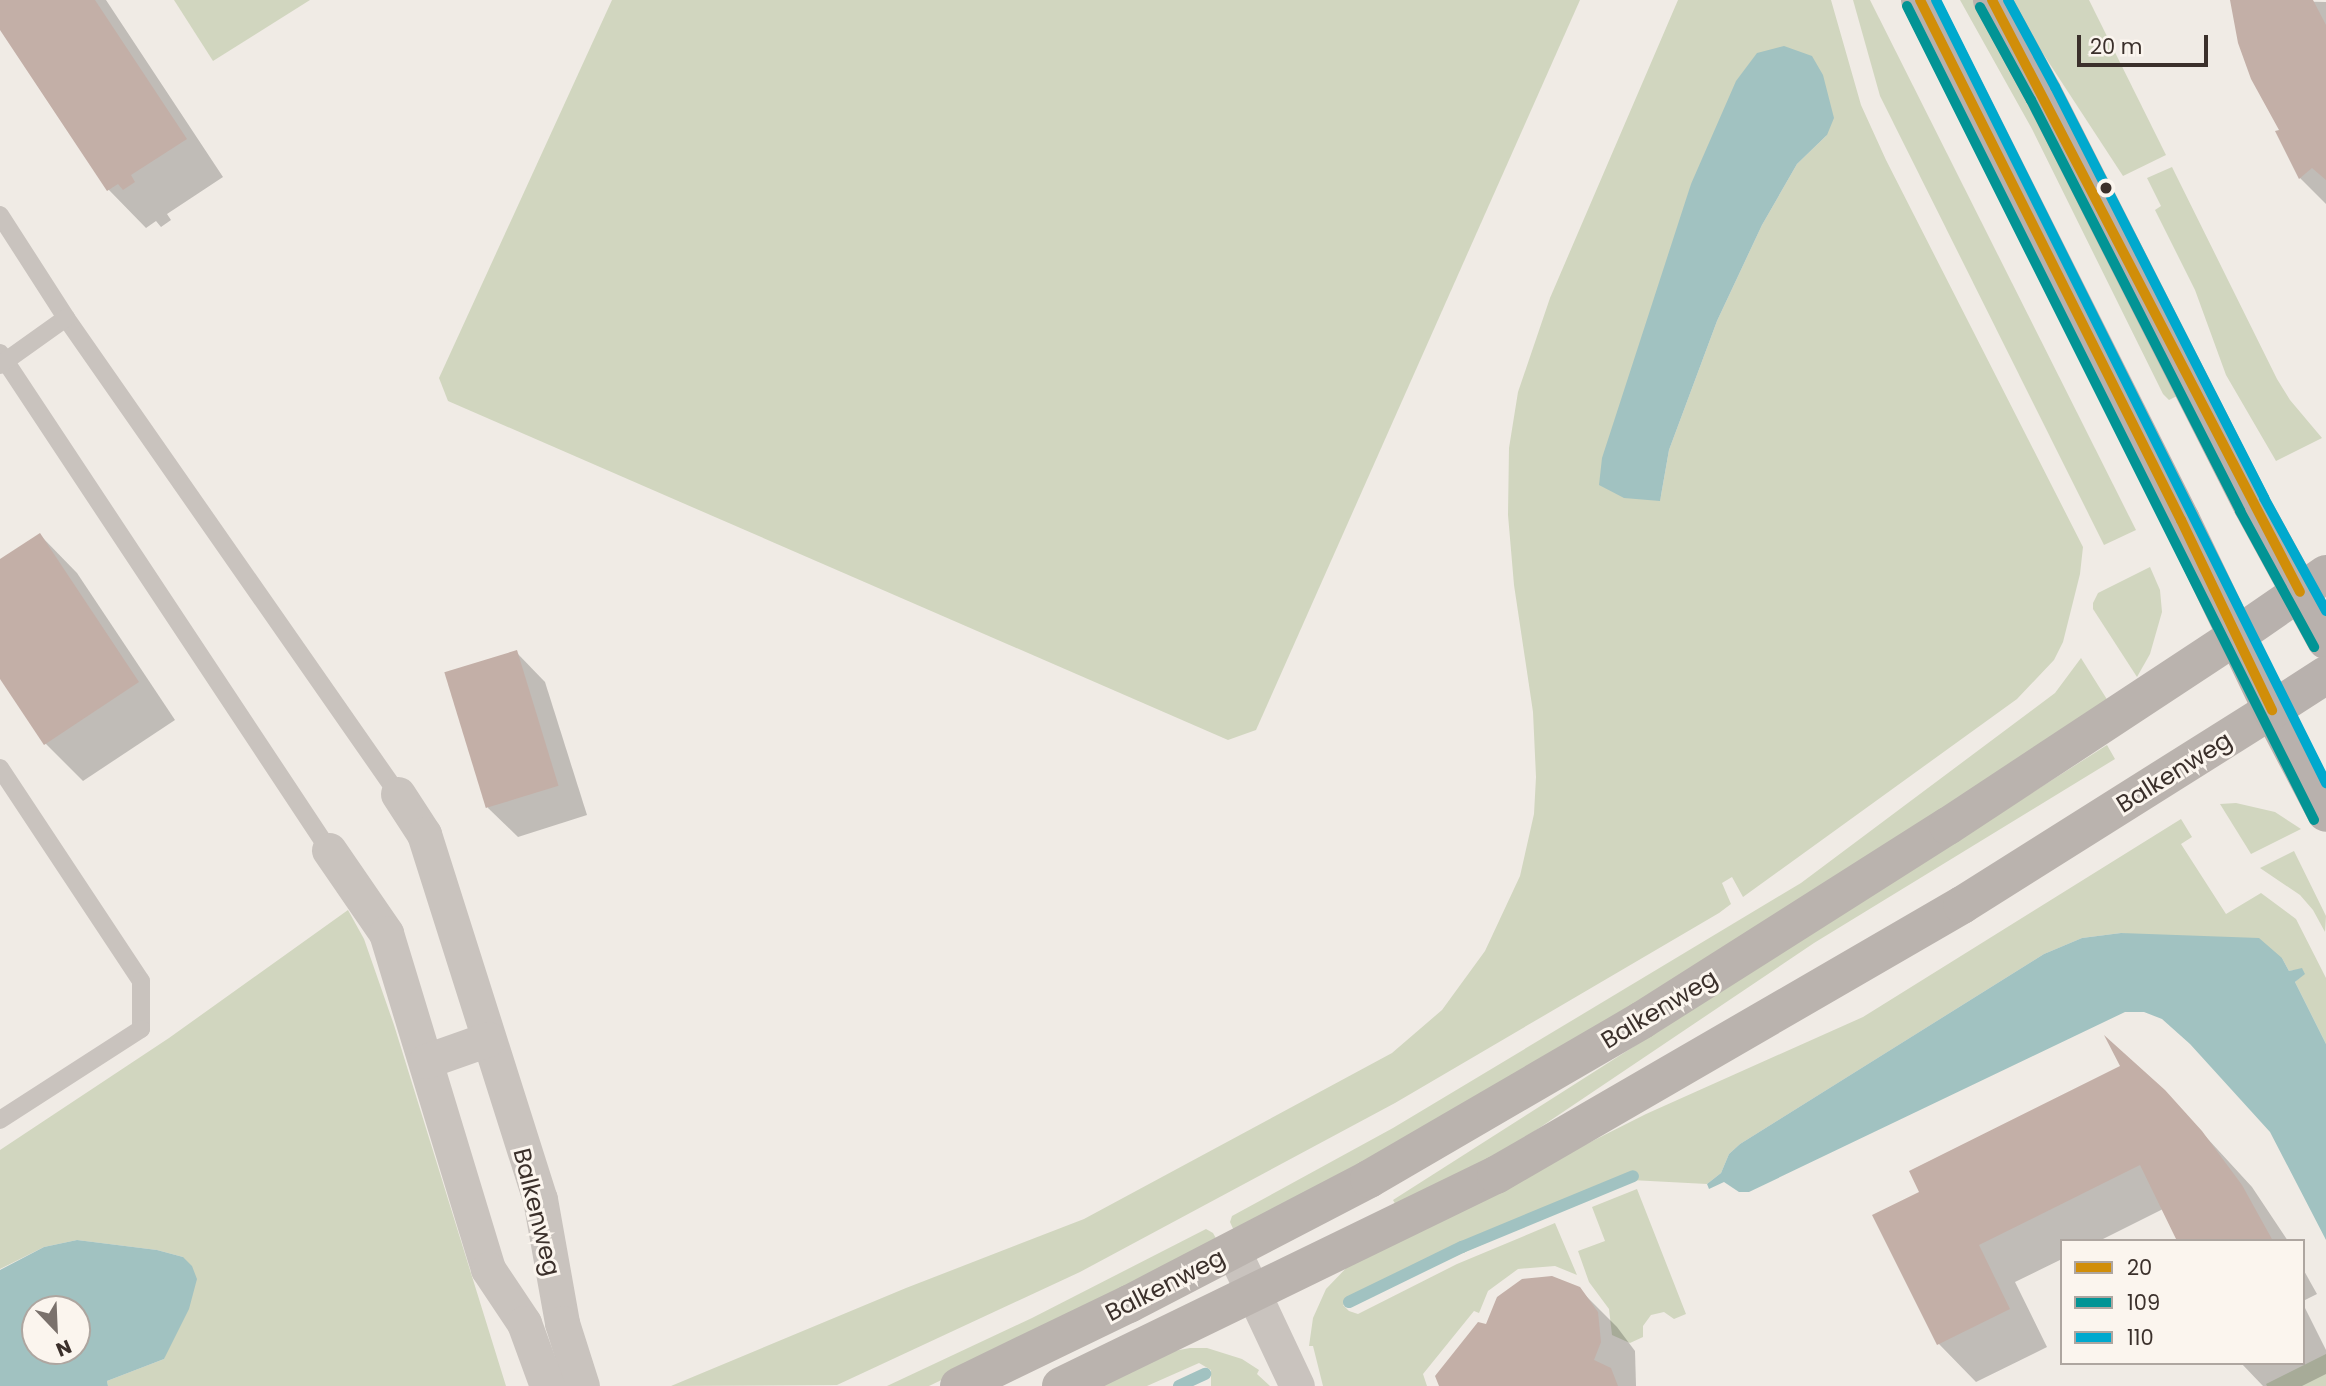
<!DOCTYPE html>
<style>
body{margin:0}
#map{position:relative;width:2326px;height:1386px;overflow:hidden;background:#f0ebe5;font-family:Poppins,sans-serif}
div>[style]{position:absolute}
.green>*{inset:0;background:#d1d6bf}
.water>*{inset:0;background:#a1c2c1}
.shadow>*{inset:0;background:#0003}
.stream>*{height:12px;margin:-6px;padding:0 6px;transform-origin:6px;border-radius:6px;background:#a1c2c1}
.building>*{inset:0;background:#c3afa7;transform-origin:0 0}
.service>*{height:18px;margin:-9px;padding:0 9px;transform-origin:9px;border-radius:9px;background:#c9c3be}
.minor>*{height:35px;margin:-17.5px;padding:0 17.5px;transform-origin:17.5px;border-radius:17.5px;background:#c9c3be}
.secondary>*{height:38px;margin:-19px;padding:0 19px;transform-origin:19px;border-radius:19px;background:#bab3ae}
.primary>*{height:38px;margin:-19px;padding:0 19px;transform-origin:19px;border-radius:19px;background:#b8b1ad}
.bus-1>*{height:10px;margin:-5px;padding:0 5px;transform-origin:5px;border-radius:5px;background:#d18e09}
.bus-2>*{height:10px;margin:-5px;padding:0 5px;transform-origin:5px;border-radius:5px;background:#029495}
.bus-3>*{height:10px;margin:-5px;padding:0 5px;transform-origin:5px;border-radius:5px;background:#00a9ce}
.dots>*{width:19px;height:19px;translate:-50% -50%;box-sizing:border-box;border:4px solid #fbf5ee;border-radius:50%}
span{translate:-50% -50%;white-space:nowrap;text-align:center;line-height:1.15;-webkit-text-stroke:6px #fbf5ee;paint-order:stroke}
.street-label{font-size:24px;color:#3b302b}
.legend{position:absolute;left:2060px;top:1239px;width:245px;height:126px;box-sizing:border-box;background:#fbf5ee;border:2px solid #aea6a0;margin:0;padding:9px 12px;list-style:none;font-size:21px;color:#3b302b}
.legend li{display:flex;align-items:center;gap:14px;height:35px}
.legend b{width:35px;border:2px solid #aea6a0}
.north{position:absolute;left:21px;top:1295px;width:70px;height:70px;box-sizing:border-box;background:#fbf5ee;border:2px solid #aea6a0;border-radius:50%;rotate:157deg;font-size:19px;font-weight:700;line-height:28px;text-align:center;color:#3b302b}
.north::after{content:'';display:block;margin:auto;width:24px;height:32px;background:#7a716c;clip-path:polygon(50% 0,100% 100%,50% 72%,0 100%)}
.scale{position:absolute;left:2077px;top:35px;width:131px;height:32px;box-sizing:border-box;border:4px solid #3b302b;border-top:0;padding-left:9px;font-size:21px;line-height:24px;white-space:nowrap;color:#3b302b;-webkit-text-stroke:5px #fbf5ee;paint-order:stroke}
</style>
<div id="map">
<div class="green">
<div style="clip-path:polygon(174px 0,310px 0,213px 61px)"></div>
<div style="clip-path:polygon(612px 0,1580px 0,1256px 730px,1228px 740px,448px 401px,439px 378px)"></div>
<div style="clip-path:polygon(evenodd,1678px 0,1831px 0,1861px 105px,1886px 160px,2083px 547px,2080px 574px,2063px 642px,2054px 660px,2017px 699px,1743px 897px,1732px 877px,1722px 883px,1731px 904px,1719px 913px,1395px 1103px,1080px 1272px,837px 1385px,671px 1386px,906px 1288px,1084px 1219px,1392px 1053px,1442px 1010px,1485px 951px,1520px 876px,1534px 814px,1536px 777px,1533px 712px,1514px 585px,1508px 515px,1509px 448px,1518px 392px,1550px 298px,1678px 0,1827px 135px,1797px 164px,1762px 225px,1717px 321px,1669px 450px,1660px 501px,1691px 184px,1827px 135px)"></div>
<div style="clip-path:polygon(1853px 0,1870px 0,2136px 530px,2104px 545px,1880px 96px)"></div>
<div style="clip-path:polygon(1960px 0,1976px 0,2177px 396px,2169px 400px,2163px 394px,2032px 129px)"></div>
<div style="clip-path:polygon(2008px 0,2089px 0,2166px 155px,2123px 176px)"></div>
<div style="clip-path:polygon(2172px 167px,2277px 379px,2290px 400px,2322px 438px,2276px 461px,2226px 375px,2195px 290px,2155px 210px,2161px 206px,2147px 178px)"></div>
<div style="clip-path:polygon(2150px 567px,2160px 590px,2162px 612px,2150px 654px,2137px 677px,2093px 609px,2093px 603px,2098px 593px)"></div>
<div style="clip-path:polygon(2081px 658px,2108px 701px,1776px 918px,1489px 1091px,1235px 1233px,1230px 1222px,1232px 1216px,1393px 1128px,1801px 883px,2055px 693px)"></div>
<div style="clip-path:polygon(2107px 745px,2115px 759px,1814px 943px,1477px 1170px,1398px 1209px,1393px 1200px)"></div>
<div style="clip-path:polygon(2236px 803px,2275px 812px,2301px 829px,2251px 854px,2220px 804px)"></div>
<div style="clip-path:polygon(2181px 819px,2192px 837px,2181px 844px,2226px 914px,2261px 893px,2296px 919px,2326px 978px,2326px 1044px,2295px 982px,2304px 974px,2302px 969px,2289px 971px,2282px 958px,2121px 933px,2082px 938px,2044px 954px,1740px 1144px,1729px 1154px,1721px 1173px,1707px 1184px,1631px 1180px,1343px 1305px,1349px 1311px,1358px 1314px,1457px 1264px,1555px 1223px,1577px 1275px,1555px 1266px,1518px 1269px,1488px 1291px,1479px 1313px,1474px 1311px,1423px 1374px,1427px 1386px,1323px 1386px,1313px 1346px,1309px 1346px,1313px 1318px,1326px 1289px,1352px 1262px,1646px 1114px,1863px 1017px)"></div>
<div style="clip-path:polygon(2294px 851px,2326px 916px,2325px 932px,2313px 910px,2300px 895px,2260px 868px)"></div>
<div style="clip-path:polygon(348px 910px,364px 939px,394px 1025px,506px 1386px,108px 1386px,107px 1381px,164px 1359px,183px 1257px,157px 1250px,77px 1240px,44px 1247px,0 1269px,0 1150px,169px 1038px)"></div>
<div style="clip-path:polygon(1637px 1189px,1686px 1314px,1674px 1319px,1664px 1312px,1651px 1315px,1643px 1326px,1643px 1337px,1630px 1343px,1612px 1335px,1609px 1309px,1589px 1282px,1578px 1251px,1605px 1241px,1592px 1207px)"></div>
<div style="clip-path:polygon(1206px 1229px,1213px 1233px,1218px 1242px,1008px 1348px,929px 1386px,887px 1386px,1032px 1318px)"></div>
<div style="clip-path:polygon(1190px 1348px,1207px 1348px,1242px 1359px,1259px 1370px,1257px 1374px,1270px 1386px,1211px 1386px,1211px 1370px,1199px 1363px,1147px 1386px,1087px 1386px,1174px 1351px)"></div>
<div style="clip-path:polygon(2326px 1354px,2326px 1386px,2267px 1386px,2266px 1384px)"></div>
</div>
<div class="water">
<div style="clip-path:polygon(1784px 46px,1812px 56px,1823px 75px,1834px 118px,1827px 135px,1797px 164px,1762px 225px,1717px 321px,1669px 450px,1660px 501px,1624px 498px,1599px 485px,1602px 458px,1691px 184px,1736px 81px,1757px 53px)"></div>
<div style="clip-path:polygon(2121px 933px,2259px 938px,2282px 958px,2289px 971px,2302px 968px,2305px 974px,2295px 982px,2326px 1044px,2326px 1240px,2270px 1132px,2190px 1044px,2162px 1019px,2144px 1012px,2125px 1012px,1749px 1192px,1739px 1192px,1724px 1182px,1709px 1189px,1707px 1184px,1721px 1173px,1729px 1154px,1740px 1144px,2044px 954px,2082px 938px)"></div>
<div style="clip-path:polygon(evenodd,77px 1240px,157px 1250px,183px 1257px,192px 1266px,197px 1279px,189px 1309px,164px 1359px,107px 1381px,108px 1386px,0 1386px,0 1270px,44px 1247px,77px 1240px,77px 1309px,77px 1351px,35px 1351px,35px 1309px,77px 1309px)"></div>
</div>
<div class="shadow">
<div style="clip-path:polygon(0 0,106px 0,223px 177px,167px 214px,171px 220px,161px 227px,156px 221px,146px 228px,109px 190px,0 27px)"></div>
<div style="clip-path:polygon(2232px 0,2326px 2px,2326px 204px,2300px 178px)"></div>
<div style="clip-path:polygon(40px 535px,77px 573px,175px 720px,83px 781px,46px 744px,0 675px,0 561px)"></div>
<div style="clip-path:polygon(516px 652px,545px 682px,587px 815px,518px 837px,488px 808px)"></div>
<div style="clip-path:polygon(2184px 1113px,2252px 1187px,2288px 1241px,2179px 1241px,2163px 1209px,2099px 1241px,2062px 1241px,2062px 1259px,2015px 1282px,2047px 1347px,1976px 1382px,1939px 1344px,1875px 1216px)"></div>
<div style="clip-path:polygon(2303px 1269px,2317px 1294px,2303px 1301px)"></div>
<div style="clip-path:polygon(1579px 1289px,1617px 1327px,1635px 1351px,1636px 1386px,1441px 1386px,1487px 1326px)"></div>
<div style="clip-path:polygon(2303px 1304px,2326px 1350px,2326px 1374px,2302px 1386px,2263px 1386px,2241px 1363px,2303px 1363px)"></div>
</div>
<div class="stream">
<div style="left:1349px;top:1302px;width:126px;rotate:-26deg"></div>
<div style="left:1462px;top:1247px;width:185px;rotate:-22.5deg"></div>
<div style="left:1179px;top:1386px;width:29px;rotate:-25deg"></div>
</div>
<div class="building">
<div style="clip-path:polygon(0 0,95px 0,187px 139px,131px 175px,135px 182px,123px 190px,118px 184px,107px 191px,0 30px)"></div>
<div style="clip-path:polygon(2230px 0,2313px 0,2326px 25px,2326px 180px,2312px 168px,2299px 179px,2275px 131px,2279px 130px,2251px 79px,2238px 43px)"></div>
<div style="clip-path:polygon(40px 533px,139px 682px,44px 745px,0 679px,0 559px)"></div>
<div style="left:517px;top:650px;width:142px;height:76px;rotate:73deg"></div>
<div style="clip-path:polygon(2104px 1035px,2165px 1090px,2202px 1131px,2242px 1185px,2273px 1241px,2177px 1241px,2140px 1165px,1979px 1245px,2010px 1309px,1937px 1345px,1872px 1215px,1919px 1192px,1909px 1171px,2120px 1066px)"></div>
<div style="clip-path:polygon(1552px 1276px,1580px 1287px,1598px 1312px,1601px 1342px,1594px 1360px,1611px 1368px,1618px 1386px,1439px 1386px,1435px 1376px,1478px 1322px,1486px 1324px,1497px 1297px,1522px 1279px)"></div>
</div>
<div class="service">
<div style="left:0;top:215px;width:122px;rotate:57.3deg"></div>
<div style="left:66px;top:318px;width:580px;rotate:55.11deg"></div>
<div style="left:0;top:353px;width:596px;rotate:56.5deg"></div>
<div style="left:0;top:365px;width:81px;rotate:-35.5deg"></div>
<div style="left:0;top:768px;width:255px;rotate:56.5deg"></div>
<div style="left:141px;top:981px;width:48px;rotate:90deg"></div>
<div style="left:141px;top:1029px;width:168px;rotate:147.2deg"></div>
</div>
<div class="minor">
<div style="left:398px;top:794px;width:48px;rotate:57deg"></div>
<div style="left:424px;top:834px;width:383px;rotate:72.4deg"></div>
<div style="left:540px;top:1199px;width:126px;rotate:79.9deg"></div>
<div style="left:562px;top:1323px;width:66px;rotate:72.4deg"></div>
<div style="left:329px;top:850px;width:101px;rotate:55.5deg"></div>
<div style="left:386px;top:933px;width:351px;rotate:73.1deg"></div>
<div style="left:488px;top:1269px;width:65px;rotate:56.3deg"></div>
<div style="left:524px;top:1323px;width:67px;rotate:69.9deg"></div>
<div style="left:426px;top:1061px;width:66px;rotate:-19.5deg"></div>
<div style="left:1233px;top:1250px;width:150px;rotate:64.8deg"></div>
</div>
<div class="secondary">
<div style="left:959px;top:1386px;width:189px;rotate:-25.8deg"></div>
<div style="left:1129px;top:1304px;width:271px;rotate:-27.5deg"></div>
<div style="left:1369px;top:1179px;width:316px;rotate:-30.2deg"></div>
<div style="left:1642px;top:1020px;width:362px;rotate:-32.4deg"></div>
<div style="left:1948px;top:826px;width:345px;rotate:-33.4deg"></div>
<div style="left:1061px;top:1386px;width:483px;rotate:-25.9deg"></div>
<div style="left:1496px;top:1175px;width:539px;rotate:-30.09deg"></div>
<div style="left:1962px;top:905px;width:366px;rotate:-32.2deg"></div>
</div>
<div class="primary">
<div style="left:1920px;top:0;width:582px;rotate:63.35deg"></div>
<div style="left:2181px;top:520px;width:211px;rotate:64.4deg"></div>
<div style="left:2272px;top:710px;width:116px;rotate:62.3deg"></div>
<div style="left:1992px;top:0;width:106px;rotate:61.3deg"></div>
<div style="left:2043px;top:93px;width:462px;rotate:63.1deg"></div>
<div style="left:2252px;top:505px;width:154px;rotate:61.3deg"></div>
<div style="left:2236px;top:636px;width:109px;rotate:-34.6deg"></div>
<div style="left:2272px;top:710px;width:64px;rotate:-32.9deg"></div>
</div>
<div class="bus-1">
<div style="left:1920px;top:0;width:582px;rotate:63.35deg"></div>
<div style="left:2181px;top:520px;width:211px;rotate:64.4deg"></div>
<div style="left:1992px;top:0;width:667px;rotate:62.51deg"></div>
</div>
<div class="bus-2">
<div style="left:1907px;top:6px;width:910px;rotate:63.43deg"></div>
<div style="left:1980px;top:7px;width:106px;rotate:61.3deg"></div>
<div style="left:2031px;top:100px;width:461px;rotate:63deg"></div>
<div style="left:2240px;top:511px;width:155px;rotate:61.4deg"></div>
</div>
<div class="bus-3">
<div style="left:1936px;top:0;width:875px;rotate:63.52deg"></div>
<div style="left:2008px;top:0;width:99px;rotate:61.6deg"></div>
<div style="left:2055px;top:87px;width:461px;rotate:63deg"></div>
<div style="left:2264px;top:498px;width:129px;rotate:61.2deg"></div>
</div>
<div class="dots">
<div style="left:2106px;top:188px;background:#3b302b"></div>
</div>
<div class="street-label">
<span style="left:2174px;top:772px;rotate:-32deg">Balkenweg</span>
<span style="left:1659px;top:1009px;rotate:-31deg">Balkenweg</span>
<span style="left:537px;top:1212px;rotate:76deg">Balkenweg</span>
<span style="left:1165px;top:1285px;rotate:-27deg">Balkenweg</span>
</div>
<ul class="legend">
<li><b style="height:9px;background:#d18e09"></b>20</li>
<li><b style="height:9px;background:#029495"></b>109</li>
<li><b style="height:9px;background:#00a9ce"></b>110</li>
</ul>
<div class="north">N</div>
<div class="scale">20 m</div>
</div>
